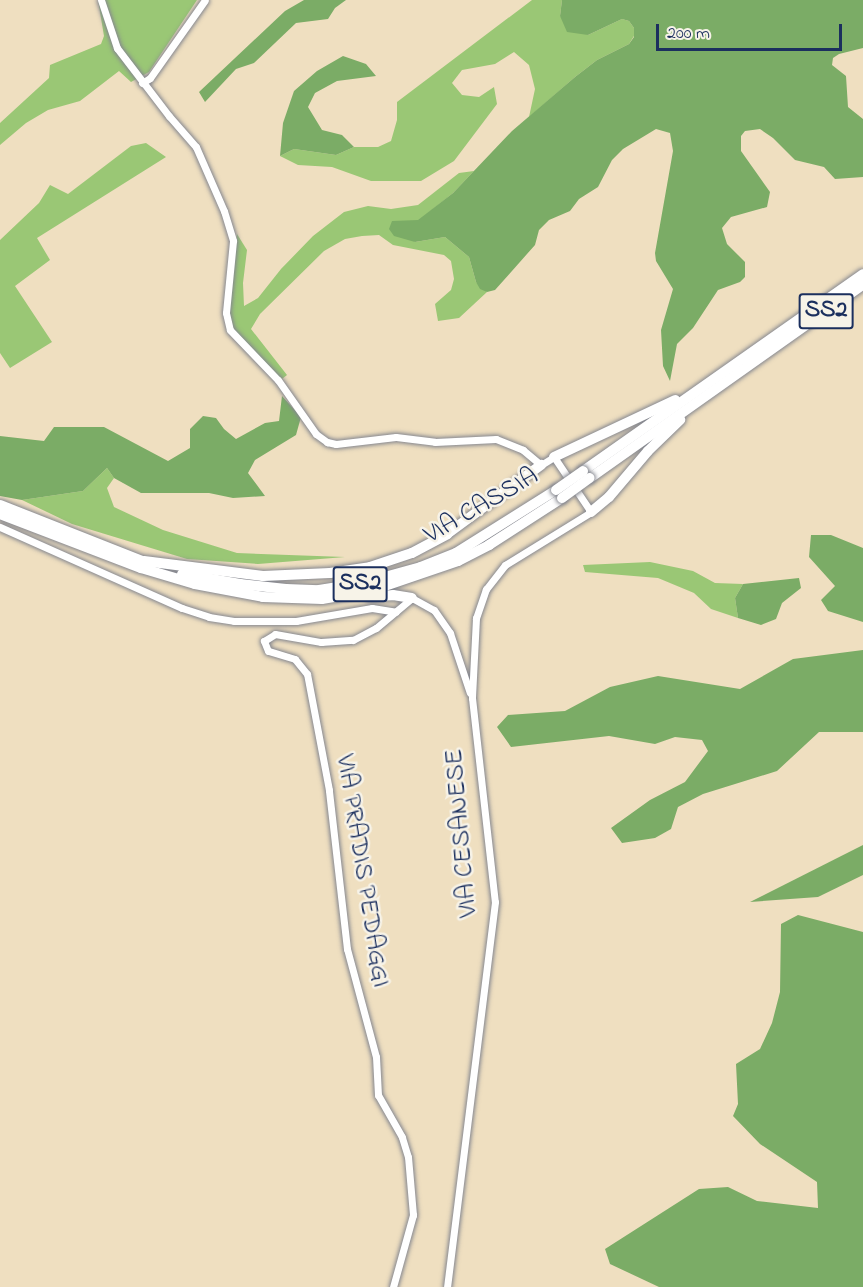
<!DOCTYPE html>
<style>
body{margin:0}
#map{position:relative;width:863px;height:1287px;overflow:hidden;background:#efdfc0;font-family:"Indie Flower",sans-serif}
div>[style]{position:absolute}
.green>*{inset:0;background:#9ac775}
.forest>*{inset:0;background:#7bac66}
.roads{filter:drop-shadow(0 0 2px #85878f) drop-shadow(0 0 2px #85878f)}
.minor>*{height:7px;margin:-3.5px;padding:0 3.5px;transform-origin:3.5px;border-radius:3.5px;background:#fff}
.highway>*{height:10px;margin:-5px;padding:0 5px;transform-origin:5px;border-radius:5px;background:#fff}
.bridges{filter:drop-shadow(0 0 2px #85878f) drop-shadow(0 0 2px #85878f)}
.highway-bridge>*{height:10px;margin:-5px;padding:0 5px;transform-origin:5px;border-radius:5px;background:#fff}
span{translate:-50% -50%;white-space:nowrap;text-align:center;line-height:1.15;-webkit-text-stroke:5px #f7f3e8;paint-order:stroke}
.shield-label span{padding:2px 4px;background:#f7f3e8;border:2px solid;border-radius:4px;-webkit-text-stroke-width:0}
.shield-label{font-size:24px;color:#1b2f5e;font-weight:700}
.street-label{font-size:26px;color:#1b2f5e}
.scale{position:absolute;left:656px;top:24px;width:186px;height:27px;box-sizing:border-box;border:3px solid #1b2f5e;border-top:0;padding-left:8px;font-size:18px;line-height:21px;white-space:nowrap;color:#1b2f5e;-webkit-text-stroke:4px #f7f3e8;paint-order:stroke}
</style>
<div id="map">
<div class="green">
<div style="clip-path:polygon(98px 0,197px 0,149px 72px,131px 82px,119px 71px,80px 101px,48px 110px,26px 123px,0 145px,0 123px,49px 78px,50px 65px,101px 44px,104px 36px)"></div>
<div style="clip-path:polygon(532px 0,562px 0,560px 16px,588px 35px,622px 19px,629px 21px,634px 28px,634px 36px,629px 44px,597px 60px,575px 77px,529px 117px,535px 89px,529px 65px,514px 52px,495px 64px,462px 70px,452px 83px,462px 95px,479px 97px,494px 87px,497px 104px,454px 161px,421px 181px,371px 181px,332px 167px,298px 165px,280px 156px,294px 149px,336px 155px,354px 147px,378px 147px,391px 141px,397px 120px,397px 102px)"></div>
<div style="clip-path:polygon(146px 143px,166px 157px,37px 238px,50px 260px,15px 286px,52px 342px,10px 368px,0 353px,0 240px,39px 203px,50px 185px,68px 194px,131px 146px)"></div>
<div style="clip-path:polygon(474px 171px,453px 193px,418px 221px,392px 221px,415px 242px,445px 237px,469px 257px,476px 282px,487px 292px,459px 318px,438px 321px,435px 304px,451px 290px,454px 279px,451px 261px,444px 255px,393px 245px,379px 235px,362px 236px,345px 239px,324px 251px,260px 314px,251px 329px,287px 375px,282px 379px,260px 361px,234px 334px,228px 313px,237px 234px,247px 250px,243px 283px,244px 306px,258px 298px,281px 269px,313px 236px,344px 212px,368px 206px,391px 209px,418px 205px,459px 173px)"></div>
<div style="clip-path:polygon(107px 468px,114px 478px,107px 488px,114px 507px,163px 530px,237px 553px,345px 557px,258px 564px,187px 559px,72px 524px,22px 500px,83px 491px)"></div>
<div style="clip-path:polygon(650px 562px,693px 571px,715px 583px,743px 584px,735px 598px,738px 618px,711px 609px,694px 593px,658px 578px,585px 572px,583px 565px)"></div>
</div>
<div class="forest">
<div style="clip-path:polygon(304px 0,346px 0,335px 8px,328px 19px,296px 23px,254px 63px,236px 69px,205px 102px,199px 92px,285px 11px)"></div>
<div style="clip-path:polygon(562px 0,863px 0,863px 48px,839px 54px,833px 58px,832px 65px,846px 76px,848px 107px,863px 119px,863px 177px,835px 179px,824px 167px,795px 160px,773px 138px,760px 129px,745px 131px,741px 136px,741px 151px,770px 192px,767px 207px,731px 217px,722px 228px,727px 244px,745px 262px,745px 277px,740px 282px,718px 290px,693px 328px,677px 344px,670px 381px,663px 366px,661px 330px,673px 289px,656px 261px,655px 253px,673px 151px,670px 133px,656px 129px,623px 149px,612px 160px,598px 187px,579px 199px,570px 211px,549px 220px,539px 230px,535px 245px,495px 290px,487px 292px,480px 289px,476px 282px,469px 257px,445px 237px,415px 242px,394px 236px,389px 229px,392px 221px,418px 220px,453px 193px,512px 131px,575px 77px,597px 60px,629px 44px,634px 37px,634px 28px,629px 21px,622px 19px,588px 35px,567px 32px,560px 16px)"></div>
<div style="clip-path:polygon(343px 56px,366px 64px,376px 76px,337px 81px,315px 93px,308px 107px,322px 130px,342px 135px,354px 147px,336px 155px,294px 149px,280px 156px,283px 123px,294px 91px,317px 71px)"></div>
<div style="clip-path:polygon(282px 396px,301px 417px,296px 435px,255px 460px,248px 473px,265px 496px,233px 498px,209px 493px,141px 493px,114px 478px,107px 468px,83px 491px,22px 500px,0 496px,0 436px,44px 441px,54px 427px,104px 427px,168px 461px,190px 448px,190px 429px,203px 416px,216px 418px,224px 429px,236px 439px,265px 423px,279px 421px)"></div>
<div style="clip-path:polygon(811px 535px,831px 535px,863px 548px,863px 622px,828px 611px,821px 600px,835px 586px,809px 557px)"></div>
<div style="clip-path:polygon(799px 578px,801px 588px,782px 603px,776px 619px,761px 625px,738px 618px,735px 598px,743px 584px)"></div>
<div style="clip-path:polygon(863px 650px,863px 732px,819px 732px,777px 771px,703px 794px,678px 807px,671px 829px,655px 838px,622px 843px,611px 828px,650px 800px,685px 782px,708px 751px,702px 740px,675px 737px,655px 744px,609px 736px,511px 747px,497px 727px,508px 715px,565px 711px,610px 687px,658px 676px,740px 689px,793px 659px)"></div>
<div style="clip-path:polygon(863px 845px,863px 875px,818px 897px,750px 902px)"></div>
<div style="clip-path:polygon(798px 915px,863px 932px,863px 1287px,659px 1287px,610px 1264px,605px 1249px,699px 1189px,728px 1187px,757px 1201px,818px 1208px,817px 1182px,760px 1144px,733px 1116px,738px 1104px,736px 1064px,760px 1049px,772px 1023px,780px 992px,781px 924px)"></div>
</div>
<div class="roads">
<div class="minor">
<div style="left:101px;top:0;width:51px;rotate:71.6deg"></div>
<div style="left:117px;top:48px;width:86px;rotate:52.6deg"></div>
<div style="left:169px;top:116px;width:41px;rotate:48.9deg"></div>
<div style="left:196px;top:147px;width:70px;rotate:66.4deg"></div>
<div style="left:224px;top:211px;width:31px;rotate:73deg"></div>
<div style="left:233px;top:241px;width:72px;rotate:95.6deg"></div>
<div style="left:226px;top:313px;width:17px;rotate:77deg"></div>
<div style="left:230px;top:330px;width:69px;rotate:46.2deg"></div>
<div style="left:278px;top:380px;width:66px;rotate:54.9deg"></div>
<div style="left:316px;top:434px;width:14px;rotate:36deg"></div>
<div style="left:327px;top:442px;width:9px;rotate:13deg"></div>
<div style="left:336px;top:444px;width:60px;rotate:-6.7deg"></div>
<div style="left:396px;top:437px;width:39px;rotate:7deg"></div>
<div style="left:435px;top:442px;width:61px;rotate:-2.8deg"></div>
<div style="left:496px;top:439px;width:29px;rotate:22deg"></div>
<div style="left:523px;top:450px;width:23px;rotate:40deg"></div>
<div style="left:541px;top:465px;width:15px;rotate:-32deg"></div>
<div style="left:554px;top:457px;width:66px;rotate:56.1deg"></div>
<div style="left:591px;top:512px;width:101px;rotate:148.4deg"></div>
<div style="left:505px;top:565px;width:31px;rotate:128deg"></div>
<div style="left:486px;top:589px;width:31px;rotate:109deg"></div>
<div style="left:476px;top:618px;width:80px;rotate:92.9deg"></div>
<div style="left:472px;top:698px;width:205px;rotate:83.6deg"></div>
<div style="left:495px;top:902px;width:388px;rotate:97.1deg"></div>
<div style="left:142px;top:83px;width:9px;rotate:-32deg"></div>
<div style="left:150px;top:78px;width:95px;rotate:-54.8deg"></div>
<div style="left:0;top:527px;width:199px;rotate:24deg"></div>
<div style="left:182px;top:608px;width:28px;rotate:18deg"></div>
<div style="left:209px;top:617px;width:25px;rotate:9deg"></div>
<div style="left:234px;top:621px;width:62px"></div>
<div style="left:296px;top:621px;width:77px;rotate:-9.7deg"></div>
<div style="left:372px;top:608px;width:24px;rotate:9deg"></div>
<div style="left:393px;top:1287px;width:75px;rotate:-74.5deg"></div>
<div style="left:413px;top:1215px;width:58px;rotate:-94.9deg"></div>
<div style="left:408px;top:1157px;width:21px;rotate:-107deg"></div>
<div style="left:402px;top:1137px;width:48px;rotate:-119.7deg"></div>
<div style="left:378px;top:1095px;width:38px;rotate:-93deg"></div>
<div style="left:376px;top:1057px;width:112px;rotate:-105deg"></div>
<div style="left:347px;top:949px;width:160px;rotate:-96.5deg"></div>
<div style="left:329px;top:790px;width:118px;rotate:-100.7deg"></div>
<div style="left:307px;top:674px;width:19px;rotate:-129deg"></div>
<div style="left:295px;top:659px;width:28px;rotate:-163deg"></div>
<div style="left:268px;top:651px;width:11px;rotate:-112deg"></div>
<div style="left:264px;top:641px;width:13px;rotate:-32deg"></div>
<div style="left:275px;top:634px;width:47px;rotate:9.9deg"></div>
<div style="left:321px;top:642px;width:32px;rotate:-4deg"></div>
<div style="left:353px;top:640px;width:26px;rotate:-28deg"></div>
<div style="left:376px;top:628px;width:47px;rotate:-39.8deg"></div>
<div style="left:412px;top:598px;width:25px;rotate:29deg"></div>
<div style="left:434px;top:610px;width:28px;rotate:55deg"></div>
<div style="left:450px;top:633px;width:63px;rotate:71.6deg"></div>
</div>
<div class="highway">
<div style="left:554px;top:457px;width:134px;rotate:-25.2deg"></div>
<div style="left:583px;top:471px;width:342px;rotate:-35.1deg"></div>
<div style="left:590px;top:478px;width:334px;rotate:-35.3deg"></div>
<div style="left:0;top:505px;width:156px;rotate:21.5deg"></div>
<div style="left:591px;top:512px;width:23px;rotate:-40deg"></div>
<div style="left:609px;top:497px;width:60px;rotate:-49.7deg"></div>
<div style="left:648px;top:451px;width:45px;rotate:-44.1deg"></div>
<div style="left:0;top:514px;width:151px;rotate:21deg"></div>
<div style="left:141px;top:568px;width:56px;rotate:16.5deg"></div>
<div style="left:195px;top:584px;width:69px;rotate:10.8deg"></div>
<div style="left:263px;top:597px;width:59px;rotate:1.9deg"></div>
<div style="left:322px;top:599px;width:49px;rotate:-9.5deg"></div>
<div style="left:370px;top:591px;width:93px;rotate:-18.8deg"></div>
<div style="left:458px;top:561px;width:35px;rotate:-27deg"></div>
<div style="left:489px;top:545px;width:87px;rotate:-32.8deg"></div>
<div style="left:144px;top:561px;width:120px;rotate:7.2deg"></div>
<div style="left:263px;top:576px;width:67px;rotate:-2.6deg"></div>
<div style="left:330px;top:573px;width:40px;rotate:-8.5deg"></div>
<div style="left:370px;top:567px;width:44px;rotate:-18.4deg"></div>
<div style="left:412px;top:553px;width:40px;rotate:-28deg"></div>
<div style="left:447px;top:534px;width:117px;rotate:-36.3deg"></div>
<div style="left:182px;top:574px;width:59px;rotate:9.8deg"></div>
<div style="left:240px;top:584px;width:46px;rotate:6.2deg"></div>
<div style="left:286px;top:589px;width:33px;rotate:2deg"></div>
<div style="left:319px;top:590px;width:45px;rotate:-9deg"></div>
<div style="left:363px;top:583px;width:60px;rotate:-15.4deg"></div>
<div style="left:421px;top:567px;width:38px;rotate:-22deg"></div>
<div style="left:456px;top:553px;width:118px;rotate:-32.2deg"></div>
<div style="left:370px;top:596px;width:23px;rotate:-2deg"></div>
<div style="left:393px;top:595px;width:19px;rotate:9deg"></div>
</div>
</div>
<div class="bridges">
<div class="highway-bridge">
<div style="left:556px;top:490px;width:33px;rotate:-35deg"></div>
<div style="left:562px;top:498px;width:34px;rotate:-36deg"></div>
</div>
</div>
<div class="shield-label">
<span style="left:826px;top:311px">SS2</span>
<span style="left:360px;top:584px">SS2</span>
</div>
<div class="street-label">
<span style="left:482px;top:507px;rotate:-30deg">VIA CASSIA</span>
<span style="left:463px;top:833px;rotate:-95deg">VIA CESANESE</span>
<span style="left:361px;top:871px;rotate:81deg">VIA PRADIS PEDAGGI</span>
</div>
<div class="scale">200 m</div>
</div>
